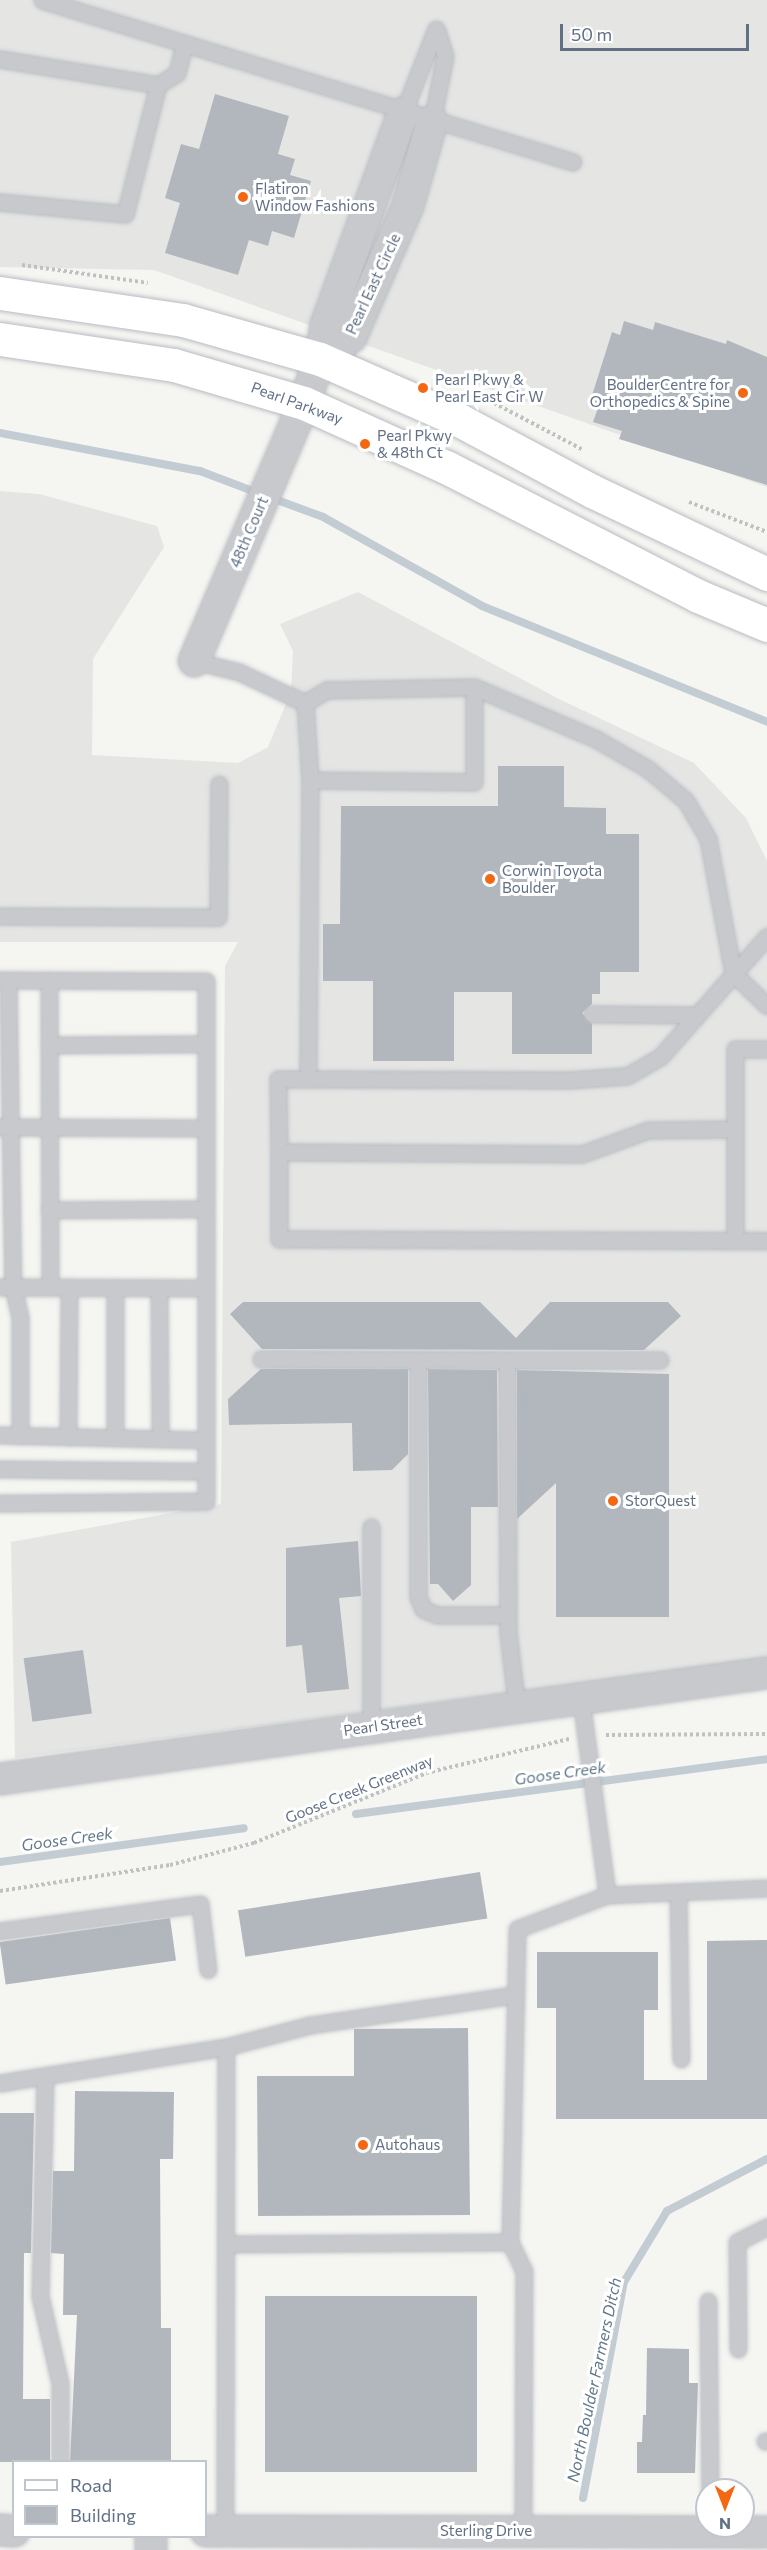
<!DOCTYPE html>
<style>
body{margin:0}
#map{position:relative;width:767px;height:2550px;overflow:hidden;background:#f5f5f1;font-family:Commissioner,sans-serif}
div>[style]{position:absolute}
.built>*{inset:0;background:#e5e6e4}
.stream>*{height:8px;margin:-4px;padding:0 4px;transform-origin:4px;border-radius:4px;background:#c3ccd2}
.building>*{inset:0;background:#b1b7bd;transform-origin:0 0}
.path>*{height:4px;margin-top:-2px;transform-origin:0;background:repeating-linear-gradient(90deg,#c0c1c3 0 3px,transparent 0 6px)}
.roads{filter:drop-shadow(0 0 2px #b8bcc2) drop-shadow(0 0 2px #b8bcc2)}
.service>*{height:15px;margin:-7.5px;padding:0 7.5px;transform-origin:7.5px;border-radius:7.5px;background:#c7c9cd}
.minor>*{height:30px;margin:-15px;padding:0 15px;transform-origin:15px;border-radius:15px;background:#c7c9cd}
.secondary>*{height:33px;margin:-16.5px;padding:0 16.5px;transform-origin:16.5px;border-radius:16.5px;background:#fff}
.dots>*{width:16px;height:16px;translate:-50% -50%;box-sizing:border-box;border:3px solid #fff;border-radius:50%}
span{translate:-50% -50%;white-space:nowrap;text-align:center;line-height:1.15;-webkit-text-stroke:6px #fff;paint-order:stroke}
.poi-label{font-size:15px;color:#617085}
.left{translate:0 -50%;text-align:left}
.right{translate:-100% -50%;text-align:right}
.street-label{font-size:15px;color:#617085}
.water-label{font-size:16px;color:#617989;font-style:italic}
.legend{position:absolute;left:12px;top:2460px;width:195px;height:78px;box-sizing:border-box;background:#fff;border:2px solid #c0c6ce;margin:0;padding:8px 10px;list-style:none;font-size:18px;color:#617085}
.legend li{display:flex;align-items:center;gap:12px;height:30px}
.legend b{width:30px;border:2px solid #c0c6ce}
.north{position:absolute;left:695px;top:2478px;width:60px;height:60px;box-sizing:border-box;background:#fff;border:2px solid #c0c6ce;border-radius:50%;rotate:180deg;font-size:16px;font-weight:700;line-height:24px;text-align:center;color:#617085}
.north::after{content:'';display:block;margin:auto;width:21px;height:27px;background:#f46812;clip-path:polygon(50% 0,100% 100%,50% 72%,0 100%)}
.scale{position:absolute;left:560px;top:24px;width:189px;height:27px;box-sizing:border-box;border:3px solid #617085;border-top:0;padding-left:8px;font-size:18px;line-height:21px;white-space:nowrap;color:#617085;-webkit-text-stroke:4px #fff;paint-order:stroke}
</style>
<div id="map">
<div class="built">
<div style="clip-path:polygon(0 0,767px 0,767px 487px,154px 270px,0 267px)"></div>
<div style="clip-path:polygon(0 491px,39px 494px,157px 526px,164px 547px,93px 659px,92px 755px,238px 763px,268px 747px,291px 692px,293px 651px,280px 624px,358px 592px,559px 699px,694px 763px,746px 818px,767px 861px,767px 1659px,15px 1758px,11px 1542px,221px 1504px,225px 966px,238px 942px,0 942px)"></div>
</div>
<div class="stream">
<div style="left:0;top:433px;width:204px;rotate:10.8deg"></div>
<div style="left:200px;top:471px;width:62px;rotate:20.8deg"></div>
<div style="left:269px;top:497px;width:58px;rotate:20.3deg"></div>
<div style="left:323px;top:517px;width:182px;rotate:29.2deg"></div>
<div style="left:482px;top:606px;width:308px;rotate:22.1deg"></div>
<div style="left:356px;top:1814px;width:415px;rotate:-7.6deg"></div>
<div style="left:0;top:1862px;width:246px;rotate:-7.9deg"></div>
<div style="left:583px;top:2498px;width:220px;rotate:-79.3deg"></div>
<div style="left:624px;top:2282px;width:83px;rotate:-58.8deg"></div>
<div style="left:667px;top:2211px;width:113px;rotate:-27.5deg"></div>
</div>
<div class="building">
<div style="clip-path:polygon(215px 94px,289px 116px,278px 154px,295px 159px,290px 175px,311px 181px,294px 238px,272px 231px,268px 246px,249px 240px,238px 275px,165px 253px,180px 203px,165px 198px,181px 144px,199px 149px)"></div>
<div style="clip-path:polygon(624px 321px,653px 330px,655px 322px,726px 344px,727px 340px,767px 357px,767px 485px,619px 439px,622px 431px,593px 422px,598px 408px,589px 405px,612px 332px,620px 335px)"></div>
<div style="clip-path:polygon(498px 766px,564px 766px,564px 807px,606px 808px,606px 834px,639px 834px,639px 972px,600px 972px,600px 994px,592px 994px,592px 1004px,582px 1013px,592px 1024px,592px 1054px,512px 1054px,512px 992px,454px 992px,454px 1061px,373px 1061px,373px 981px,323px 981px,323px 924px,340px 924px,341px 806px,498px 806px)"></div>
<div style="clip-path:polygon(243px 1302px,480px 1302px,516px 1338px,550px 1302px,668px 1302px,681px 1316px,644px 1350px,262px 1349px,230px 1314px)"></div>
<div style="clip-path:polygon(261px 1369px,408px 1369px,408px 1454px,392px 1470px,353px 1471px,352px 1423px,229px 1425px,228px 1399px)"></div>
<div style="clip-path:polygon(428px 1369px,497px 1370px,498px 1507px,471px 1507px,471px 1585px,453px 1601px,438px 1584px,430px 1584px)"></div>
<div style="clip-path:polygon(517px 1370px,669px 1374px,669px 1617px,556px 1617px,556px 1483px,517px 1519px)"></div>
<div style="clip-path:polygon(358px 1541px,361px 1596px,339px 1598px,349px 1689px,307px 1693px,302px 1645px,286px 1647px,286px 1548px)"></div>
<div style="left:83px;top:1650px;width:64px;height:60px;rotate:82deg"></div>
<div style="left:480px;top:1872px;width:47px;height:245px;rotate:81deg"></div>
<div style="left:170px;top:1918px;width:43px;height:172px;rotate:82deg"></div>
<div style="clip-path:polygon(767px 1940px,767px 2119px,556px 2119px,556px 2008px,537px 2008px,537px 1952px,658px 1952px,658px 2010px,644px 2010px,644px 2080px,707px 2080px,707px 1941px)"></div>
<div style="clip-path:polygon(468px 2028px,470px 2215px,258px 2216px,257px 2076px,354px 2076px,354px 2029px)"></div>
<div style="clip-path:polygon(75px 2091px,174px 2092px,173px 2159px,160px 2159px,161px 2328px,171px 2328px,171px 2462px,70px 2462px,77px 2315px,63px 2315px,64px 2254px,51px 2253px,53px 2171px,74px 2171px)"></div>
<div style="clip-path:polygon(0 2113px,34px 2113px,31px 2253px,24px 2253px,23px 2399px,50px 2399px,50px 2462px,0 2462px)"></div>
<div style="left:265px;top:2296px;width:212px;height:176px"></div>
<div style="clip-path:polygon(647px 2348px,689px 2349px,689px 2383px,698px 2383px,695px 2473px,637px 2473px,637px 2442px,642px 2442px,643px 2415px,646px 2415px)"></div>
</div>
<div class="path">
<div style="left:22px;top:265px;width:127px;rotate:8.1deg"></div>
<div style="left:494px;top:403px;width:101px;rotate:27.8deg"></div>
<div style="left:689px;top:502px;width:84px;rotate:21deg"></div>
<div style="left:606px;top:1735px;width:161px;rotate:-0.4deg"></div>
<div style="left:0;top:1891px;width:172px;rotate:-8.7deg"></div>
<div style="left:170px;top:1865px;width:87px;rotate:-14.7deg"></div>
<div style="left:254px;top:1843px;width:186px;rotate:-22.1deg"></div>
<div style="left:426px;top:1773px;width:147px;rotate:-13.4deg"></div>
</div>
<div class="roads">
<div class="service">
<div style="left:42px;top:0;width:555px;rotate:16.97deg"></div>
<div style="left:0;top:59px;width:160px;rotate:9.3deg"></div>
<div style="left:158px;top:85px;width:133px;rotate:104.3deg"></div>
<div style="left:125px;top:214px;width:126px;rotate:-174.5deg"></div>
<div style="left:158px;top:85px;width:22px;rotate:-32deg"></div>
<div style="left:177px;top:73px;width:30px;rotate:-76deg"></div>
<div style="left:403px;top:113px;width:90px;rotate:-68.6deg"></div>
<div style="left:432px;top:121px;width:66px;rotate:-78.7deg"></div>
<div style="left:445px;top:56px;width:28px;rotate:-108deg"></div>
<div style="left:194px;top:661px;width:46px;rotate:13.7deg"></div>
<div style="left:239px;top:672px;width:73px;rotate:25.2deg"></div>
<div style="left:305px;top:703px;width:26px;rotate:-31deg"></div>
<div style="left:327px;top:690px;width:147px;rotate:-1.2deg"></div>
<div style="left:474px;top:687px;width:133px;rotate:23.1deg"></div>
<div style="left:596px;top:739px;width:60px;rotate:30deg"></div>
<div style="left:648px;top:769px;width:50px;rotate:40.1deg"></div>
<div style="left:686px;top:801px;width:44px;rotate:59.9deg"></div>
<div style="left:708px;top:839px;width:136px;rotate:79.4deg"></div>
<div style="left:733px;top:973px;width:47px;rotate:44.1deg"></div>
<div style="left:305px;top:703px;width:77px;rotate:86.3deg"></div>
<div style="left:310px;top:780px;width:164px;rotate:0.7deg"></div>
<div style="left:474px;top:782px;width:95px;rotate:-90deg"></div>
<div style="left:310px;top:780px;width:299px;rotate:90.4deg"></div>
<div style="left:308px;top:1079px;width:262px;rotate:0.2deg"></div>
<div style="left:570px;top:1080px;width:57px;rotate:-4deg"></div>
<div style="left:627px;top:1076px;width:39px;rotate:-30deg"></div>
<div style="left:661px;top:1056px;width:160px;rotate:-48.5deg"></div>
<div style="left:0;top:916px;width:218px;rotate:0.3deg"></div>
<div style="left:218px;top:917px;width:133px;rotate:-89.6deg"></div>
<div style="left:0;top:980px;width:206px;rotate:0.3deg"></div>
<div style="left:206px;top:981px;width:520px;rotate:90deg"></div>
<div style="left:206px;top:1501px;width:206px;rotate:179.4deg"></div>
<div style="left:8px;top:980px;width:307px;rotate:89.1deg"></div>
<div style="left:13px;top:1287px;width:31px;rotate:77deg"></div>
<div style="left:20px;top:1317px;width:119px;rotate:90deg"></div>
<div style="left:49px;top:980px;width:307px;rotate:89.8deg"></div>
<div style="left:592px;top:1014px;width:104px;rotate:0.6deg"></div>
<div style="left:49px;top:1045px;width:157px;rotate:-0.4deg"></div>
<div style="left:0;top:1127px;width:206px;rotate:0.3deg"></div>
<div style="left:735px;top:1129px;width:87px;rotate:179.3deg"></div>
<div style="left:648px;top:1130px;width:70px;rotate:160deg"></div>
<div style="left:582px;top:1154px;width:303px;rotate:-179.6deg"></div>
<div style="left:279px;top:1152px;width:87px;rotate:90deg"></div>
<div style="left:279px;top:1239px;width:488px;rotate:0.2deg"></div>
<div style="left:279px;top:1152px;width:73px;rotate:-90.8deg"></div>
<div style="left:278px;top:1079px;width:30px"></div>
<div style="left:49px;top:1210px;width:157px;rotate:-0.4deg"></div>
<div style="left:735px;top:1241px;width:192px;rotate:-90deg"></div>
<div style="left:735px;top:1049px;width:32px"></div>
<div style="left:0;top:1287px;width:206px;rotate:0.3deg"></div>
<div style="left:115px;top:1288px;width:150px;rotate:90deg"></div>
<div style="left:159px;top:1288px;width:151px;rotate:89.6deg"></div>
<div style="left:261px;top:1359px;width:246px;rotate:0.2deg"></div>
<div style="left:418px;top:1360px;width:237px;rotate:90deg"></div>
<div style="left:418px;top:1597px;width:13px;rotate:67deg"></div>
<div style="left:423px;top:1609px;width:15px;rotate:23deg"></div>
<div style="left:437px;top:1615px;width:70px"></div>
<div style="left:0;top:1435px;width:206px;rotate:1.4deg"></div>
<div style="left:68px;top:1437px;width:150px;rotate:-89.6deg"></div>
<div style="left:0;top:1469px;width:206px;rotate:0.6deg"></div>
<div style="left:371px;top:1527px;width:200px;rotate:90deg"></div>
<div style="left:581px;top:1699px;width:198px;rotate:82.4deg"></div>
<div style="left:517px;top:1708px;width:77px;rotate:-96.8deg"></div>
<div style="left:508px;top:1632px;width:272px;rotate:-90.2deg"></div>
<div style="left:507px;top:1360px;width:153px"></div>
<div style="left:678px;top:1892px;width:167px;rotate:89deg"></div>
<div style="left:0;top:1931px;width:202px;rotate:-7.7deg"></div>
<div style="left:200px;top:1904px;width:66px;rotate:83.1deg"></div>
<div style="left:45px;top:2076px;width:220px;rotate:91.3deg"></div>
<div style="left:40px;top:2296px;width:89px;rotate:77.1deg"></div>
<div style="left:60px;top:2383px;width:79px;rotate:90deg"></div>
<div style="left:0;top:2083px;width:229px;rotate:-9.1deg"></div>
<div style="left:226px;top:2047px;width:87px;rotate:-14.7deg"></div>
<div style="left:310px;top:2025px;width:206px;rotate:-8.4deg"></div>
<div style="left:226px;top:2244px;width:284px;rotate:-0.4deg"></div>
<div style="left:708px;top:2301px;width:189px;rotate:89.4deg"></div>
<div style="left:738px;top:2349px;width:107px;rotate:-90.5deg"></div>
<div style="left:737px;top:2242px;width:34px;rotate:-27deg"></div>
<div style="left:765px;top:2441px;width:2px"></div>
<div style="left:225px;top:2531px;width:484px;rotate:-89.9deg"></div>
<div style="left:523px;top:2531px;width:260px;rotate:-89.8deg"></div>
<div style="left:524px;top:2271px;width:32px;rotate:-116deg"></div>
<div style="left:510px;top:2242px;width:313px;rotate:-88.7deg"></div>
<div style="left:517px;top:1929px;width:96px;rotate:-20.7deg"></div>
<div style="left:607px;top:1895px;width:160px;rotate:-2.5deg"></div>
</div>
<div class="minor">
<div style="left:320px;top:359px;width:38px;rotate:-35deg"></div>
<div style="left:351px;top:337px;width:143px;rotate:-66.5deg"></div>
<div style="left:408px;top:206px;width:88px;rotate:-74.2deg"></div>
<div style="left:194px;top:661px;width:280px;rotate:-66.9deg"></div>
<div style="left:304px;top:403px;width:47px;rotate:-70deg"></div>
<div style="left:320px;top:359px;width:35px;rotate:-80deg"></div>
<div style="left:326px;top:325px;width:226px;rotate:-70deg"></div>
<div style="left:0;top:1779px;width:774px;rotate:-7.87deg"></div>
<div style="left:0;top:2530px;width:14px;rotate:4deg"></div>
<div style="left:206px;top:2531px;width:561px;rotate:0.1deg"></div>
<div style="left:151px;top:2536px;width:14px;rotate:90deg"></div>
</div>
<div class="secondary">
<div style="left:0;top:293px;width:185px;rotate:8.4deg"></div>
<div style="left:183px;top:320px;width:142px;rotate:15.9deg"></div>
<div style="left:320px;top:359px;width:152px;rotate:23.7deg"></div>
<div style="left:459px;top:420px;width:151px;rotate:28.1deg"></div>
<div style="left:592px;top:491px;width:194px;rotate:25.4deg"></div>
<div style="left:0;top:339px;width:176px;rotate:8.5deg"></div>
<div style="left:174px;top:365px;width:135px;rotate:16.3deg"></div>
<div style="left:304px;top:403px;width:156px;rotate:24.3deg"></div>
<div style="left:446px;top:467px;width:283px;rotate:27.1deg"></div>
<div style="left:698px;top:596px;width:75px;rotate:22.8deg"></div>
</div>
</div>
<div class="dots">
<div style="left:243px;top:197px;background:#f46812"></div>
<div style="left:423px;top:388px;background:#f46812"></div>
<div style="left:743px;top:393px;background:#f46812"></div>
<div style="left:365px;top:444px;background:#f46812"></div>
<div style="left:490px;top:879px;background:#f46812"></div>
<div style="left:613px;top:1501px;background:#f46812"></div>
<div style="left:363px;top:2145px;background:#f46812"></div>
</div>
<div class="poi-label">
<span class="left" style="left:255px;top:197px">Flatiron<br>Window Fashions</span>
<span class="left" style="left:435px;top:388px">Pearl Pkwy &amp;<br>Pearl East Cir W</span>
<span class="right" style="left:730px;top:393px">BoulderCentre for<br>Orthopedics &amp; Spine</span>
<span class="left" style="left:377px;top:444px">Pearl Pkwy<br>&amp; 48th Ct</span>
<span class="left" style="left:502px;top:879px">Corwin Toyota<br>Boulder</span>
<span class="left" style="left:625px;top:1501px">StorQuest</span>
<span class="left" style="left:375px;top:2145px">Autohaus</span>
</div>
<div class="street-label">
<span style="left:373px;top:284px;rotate:-65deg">Pearl East Circle</span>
<span style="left:297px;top:403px;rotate:20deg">Pearl Parkway</span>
<span style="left:249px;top:532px;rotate:-67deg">48th Court</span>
<span style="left:383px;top:1725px;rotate:-8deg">Pearl Street</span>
<span style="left:359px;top:1789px;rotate:-22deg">Goose Creek Greenway</span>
<span style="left:486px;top:2531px">Sterling Drive</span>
</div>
<div class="water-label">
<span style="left:560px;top:1773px;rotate:-8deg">Goose Creek</span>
<span style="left:67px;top:1839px;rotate:-8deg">Goose Creek</span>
<span style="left:594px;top:2380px;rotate:-78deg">North Boulder Farmers Ditch</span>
</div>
<ul class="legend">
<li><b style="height:8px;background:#fff"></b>Road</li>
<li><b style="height:16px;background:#b1b7bd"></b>Building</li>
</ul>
<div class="north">N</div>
<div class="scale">50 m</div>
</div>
